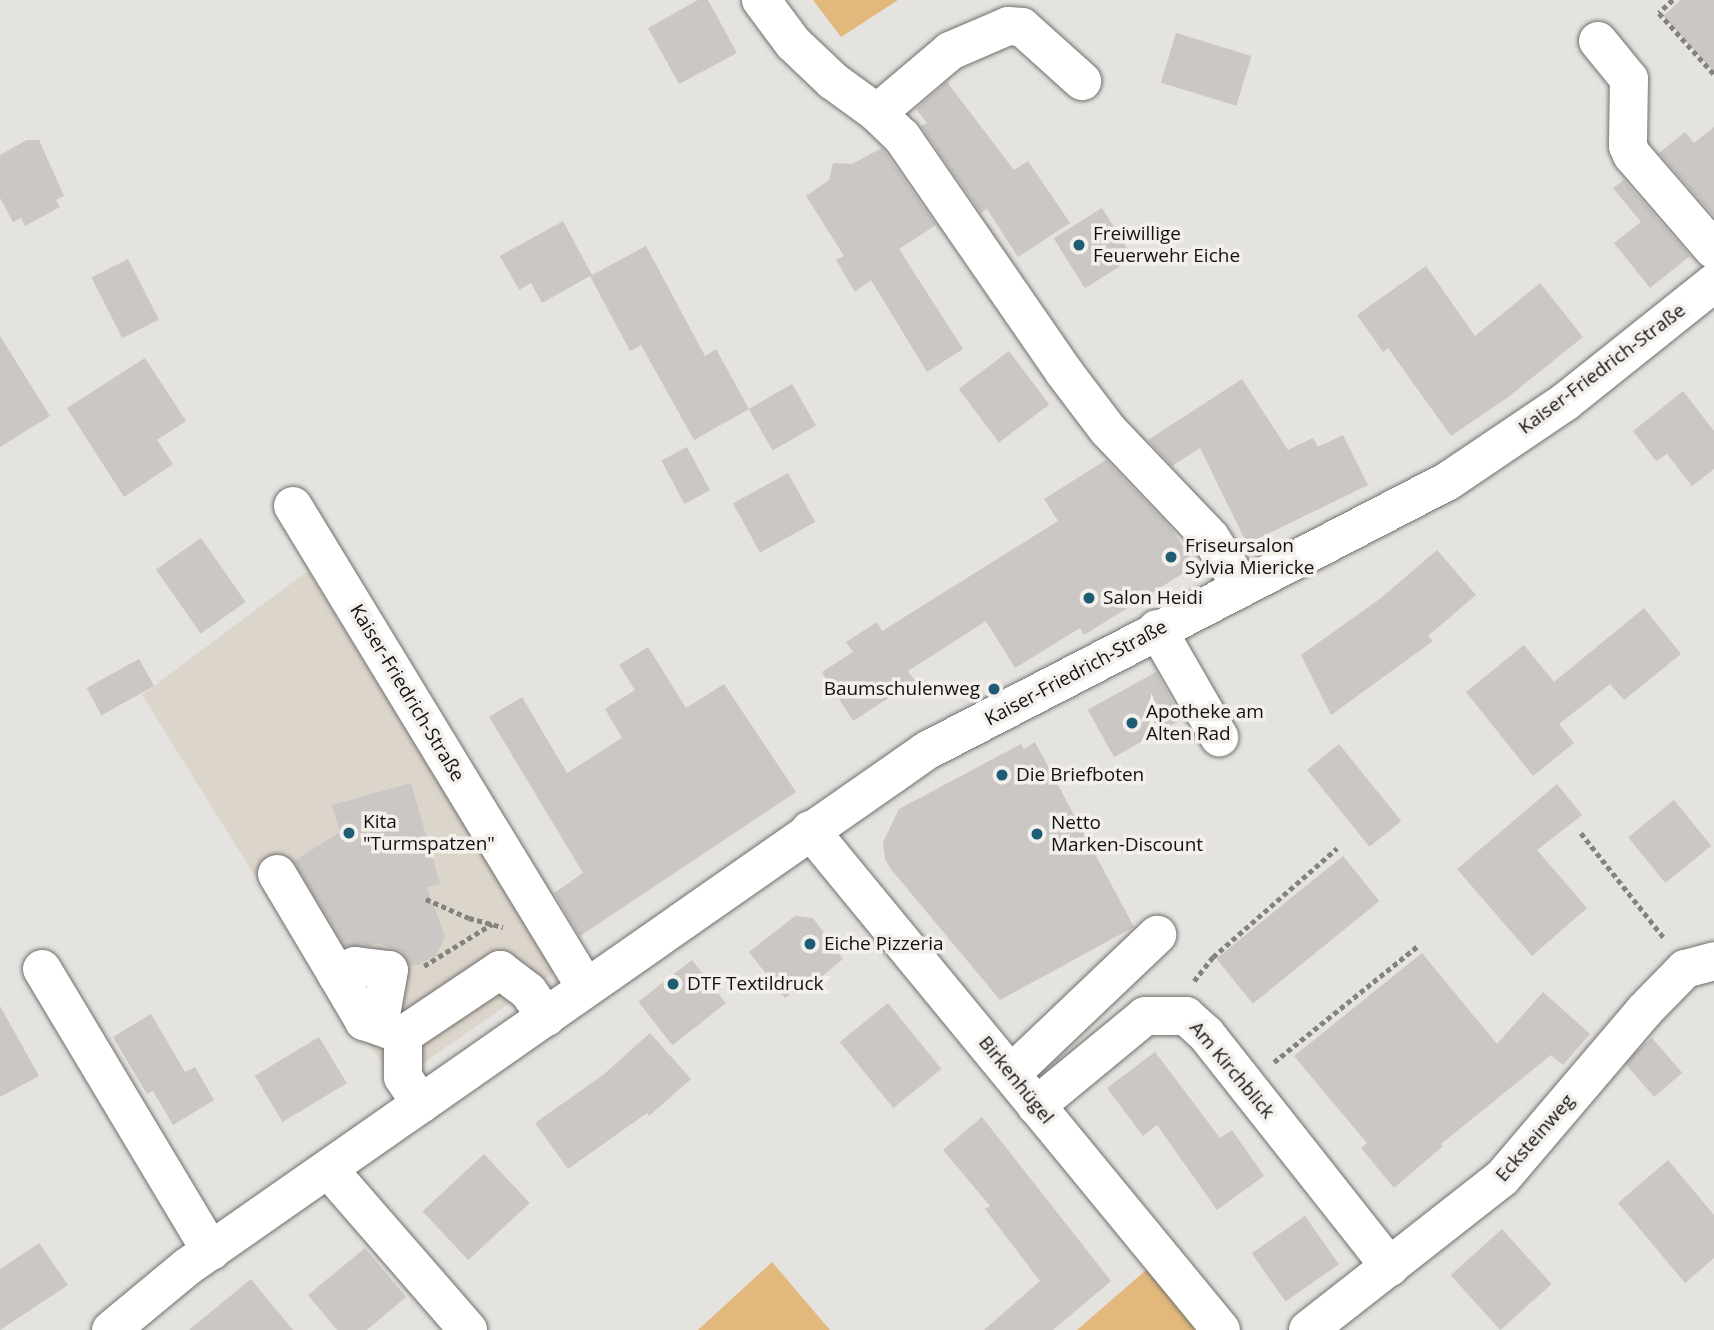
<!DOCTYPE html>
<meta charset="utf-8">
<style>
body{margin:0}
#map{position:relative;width:1714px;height:1330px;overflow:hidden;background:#e5e3df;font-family:"Open Sans",sans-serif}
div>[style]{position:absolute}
.built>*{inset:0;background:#dcd5cb}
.green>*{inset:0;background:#e2b87c}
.building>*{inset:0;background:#cac7c4;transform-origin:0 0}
.path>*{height:4.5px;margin-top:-2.25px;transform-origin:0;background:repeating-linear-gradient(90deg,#83827f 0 5px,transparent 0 8.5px)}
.roads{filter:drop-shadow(0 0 2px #716f6c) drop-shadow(0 0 2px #716f6c)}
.minor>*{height:38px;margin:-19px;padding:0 19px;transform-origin:19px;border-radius:19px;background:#fff}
.dots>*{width:19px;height:19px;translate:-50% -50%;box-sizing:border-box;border:4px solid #f3f0ec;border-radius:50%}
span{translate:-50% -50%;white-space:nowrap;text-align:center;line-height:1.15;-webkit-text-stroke:7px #f3f0ec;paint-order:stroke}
.poi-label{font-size:19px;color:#131211}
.left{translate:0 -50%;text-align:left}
.right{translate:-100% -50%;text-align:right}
.street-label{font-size:19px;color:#131211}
</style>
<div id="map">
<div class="built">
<div style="clip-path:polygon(308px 571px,555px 972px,397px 1081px,324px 987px,142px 695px)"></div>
</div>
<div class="green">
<div style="clip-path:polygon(813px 0,898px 0,841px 37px)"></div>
<div style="clip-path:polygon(1161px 1257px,1221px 1330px,1077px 1330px)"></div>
<div style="clip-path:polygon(772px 1262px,830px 1330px,698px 1330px)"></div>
</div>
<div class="building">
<div style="clip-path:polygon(698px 0,708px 0,737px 53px,679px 84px,648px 28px)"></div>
<div style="clip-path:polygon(1681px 0,1714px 0,1714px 72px,1663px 16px)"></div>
<div style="left:1176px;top:33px;width:79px;height:52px;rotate:17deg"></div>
<div style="clip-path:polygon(947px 82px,1014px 170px,1028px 161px,1070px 223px,1018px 257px,987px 209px,981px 213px,921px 126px,927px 123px,916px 109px)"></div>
<div style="clip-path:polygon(1714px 127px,1714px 216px,1659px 153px,1685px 132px,1694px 143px)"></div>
<div style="clip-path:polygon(27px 140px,39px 140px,64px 196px,56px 200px,60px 207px,25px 226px,21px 218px,13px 222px,0 198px,0 155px)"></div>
<div style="clip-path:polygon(882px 148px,936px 225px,899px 249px,963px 349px,927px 372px,871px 280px,855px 292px,836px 260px,844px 256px,806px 196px,829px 180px,833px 163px,852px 164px)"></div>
<div style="clip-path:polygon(1624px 180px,1690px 256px,1650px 288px,1614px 243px,1641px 222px,1613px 188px)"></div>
<div style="left:1102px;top:208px;width:59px;height:57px;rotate:58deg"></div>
<div style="clip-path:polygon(563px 221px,592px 275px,646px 246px,705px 356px,716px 349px,749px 409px,694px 440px,641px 345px,630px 351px,590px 276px,542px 303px,531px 283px,519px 290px,500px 256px)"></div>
<div style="left:128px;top:259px;width:68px;height:41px;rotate:63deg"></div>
<div style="clip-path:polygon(1426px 266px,1475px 336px,1540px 283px,1583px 337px,1507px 398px,1451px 436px,1388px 348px,1383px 352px,1357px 315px)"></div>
<div style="clip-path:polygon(0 336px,50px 416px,0 447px)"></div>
<div style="left:1009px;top:351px;width:67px;height:63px;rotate:53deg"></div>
<div style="clip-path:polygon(145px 358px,186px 421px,157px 440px,173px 464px,124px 497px,67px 408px)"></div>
<div style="clip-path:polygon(1242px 379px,1288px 450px,1313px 438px,1318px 447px,1343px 435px,1368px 485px,1247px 544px,1200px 448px,1172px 466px,1148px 440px)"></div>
<div style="left:792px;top:384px;width:48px;height:50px;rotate:60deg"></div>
<div style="clip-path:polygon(1683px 391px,1714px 431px,1714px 469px,1692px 486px,1667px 454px,1656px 461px,1633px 431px)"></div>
<div style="left:687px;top:447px;width:49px;height:29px;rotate:62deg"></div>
<div style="clip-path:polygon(1106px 460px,1172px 529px,1195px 566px,1084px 635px,1080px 628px,1015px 668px,986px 621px,908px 671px,915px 681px,853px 721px,822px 672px,853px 652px,846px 642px,877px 622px,882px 631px,1058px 521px,1044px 499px)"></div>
<div style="left:788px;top:473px;width:56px;height:63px;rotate:61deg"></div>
<div style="left:201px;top:538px;width:78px;height:55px;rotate:55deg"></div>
<div style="clip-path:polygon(1437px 550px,1476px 595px,1428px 636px,1433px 641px,1331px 715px,1301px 655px,1381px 598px)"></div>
<div style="clip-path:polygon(1644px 608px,1681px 654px,1624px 700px,1610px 684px,1559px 724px,1574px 743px,1533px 776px,1466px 692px,1524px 645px,1554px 682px)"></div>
<div style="clip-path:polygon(648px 647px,686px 708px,724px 684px,796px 792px,580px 936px,554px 893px,583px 873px,489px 717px,522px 697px,567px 773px,622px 738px,605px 709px,635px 690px,619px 665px)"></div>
<div style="left:139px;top:659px;width:31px;height:60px;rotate:61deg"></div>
<div style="left:1156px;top:672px;width:54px;height:78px;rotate:61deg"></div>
<div style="clip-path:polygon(1035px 742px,1134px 927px,1000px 1000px,890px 868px,885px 859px,883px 842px,899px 809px,1021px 744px,1024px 749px)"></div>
<div style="left:1339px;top:744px;width:99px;height:41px;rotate:51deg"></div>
<div style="clip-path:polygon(411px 783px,440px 884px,427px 887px,445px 937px,436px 956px,417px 965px,410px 965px,402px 952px,377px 943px,371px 946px,345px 946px,294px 861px,340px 832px,332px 805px)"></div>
<div style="clip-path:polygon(1557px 784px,1582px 815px,1537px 850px,1587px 908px,1532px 956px,1457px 869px)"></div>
<div style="left:1674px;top:800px;width:59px;height:59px;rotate:51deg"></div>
<div style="left:1343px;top:856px;width:58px;height:163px;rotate:51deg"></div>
<div style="clip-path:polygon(795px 916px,813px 918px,843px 959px,804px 991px,799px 987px,785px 998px,749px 952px)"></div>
<div style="clip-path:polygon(1422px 953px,1497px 1044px,1543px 992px,1590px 1034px,1563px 1065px,1551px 1055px,1441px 1144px,1443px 1146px,1394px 1188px,1361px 1148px,1367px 1143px,1294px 1056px)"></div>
<div style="left:692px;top:960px;width:55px;height:68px;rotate:52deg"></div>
<div style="left:888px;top:1003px;width:85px;height:62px;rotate:51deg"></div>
<div style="clip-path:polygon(0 1006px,39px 1076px,0 1097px)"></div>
<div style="clip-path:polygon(151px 1014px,185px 1072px,195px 1067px,214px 1100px,173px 1125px,153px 1091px,147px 1094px,113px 1037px)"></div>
<div style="clip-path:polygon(650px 1033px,691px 1079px,649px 1116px,647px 1113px,568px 1169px,535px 1123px,603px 1075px)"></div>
<div style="left:319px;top:1037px;width:54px;height:75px;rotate:59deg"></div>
<div style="left:1652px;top:1038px;width:46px;height:37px;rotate:49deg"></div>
<div style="clip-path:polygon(1155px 1052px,1220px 1138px,1232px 1130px,1264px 1176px,1217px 1210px,1157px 1125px,1143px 1136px,1107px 1088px)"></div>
<div style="clip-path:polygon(982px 1117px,1111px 1281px,1053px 1330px,984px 1330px,1040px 1281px,985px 1209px,990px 1206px,943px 1150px)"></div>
<div style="left:484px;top:1154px;width:67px;height:84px;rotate:47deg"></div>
<div style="clip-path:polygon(1668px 1160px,1714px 1215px,1714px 1258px,1685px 1283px,1618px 1203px)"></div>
<div style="left:1305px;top:1216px;width:59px;height:65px;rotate:55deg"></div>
<div style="left:1502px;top:1229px;width:74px;height:69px;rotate:48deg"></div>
<div style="clip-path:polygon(39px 1243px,68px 1285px,0 1330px,0 1269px)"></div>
<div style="clip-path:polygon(365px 1248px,406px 1297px,367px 1330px,337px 1330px,308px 1295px)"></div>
<div style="clip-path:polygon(251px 1279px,293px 1330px,189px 1330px)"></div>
</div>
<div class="path">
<div style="left:1673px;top:0;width:19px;rotate:137deg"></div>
<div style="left:1659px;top:13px;width:82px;rotate:48deg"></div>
<div style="left:1581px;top:833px;width:135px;rotate:51.6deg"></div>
<div style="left:426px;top:899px;width:47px;rotate:23.8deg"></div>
<div style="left:469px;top:918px;width:35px;rotate:15deg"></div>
<div style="left:424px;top:966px;width:80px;rotate:-31.7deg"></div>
<div style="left:1194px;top:981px;width:31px;rotate:-52deg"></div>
<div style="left:1213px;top:957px;width:165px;rotate:-41.3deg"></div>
<div style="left:1274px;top:1062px;width:185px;rotate:-38.9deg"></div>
</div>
<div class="roads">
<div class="minor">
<div style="left:761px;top:0;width:54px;rotate:53.3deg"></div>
<div style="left:793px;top:43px;width:55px;rotate:43.5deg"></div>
<div style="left:833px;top:81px;width:54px;rotate:36deg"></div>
<div style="left:877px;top:113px;width:35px;rotate:44deg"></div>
<div style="left:902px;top:137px;width:285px;rotate:55.4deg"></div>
<div style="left:1064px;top:372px;width:73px;rotate:52.8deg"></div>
<div style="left:1108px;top:430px;width:148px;rotate:46.4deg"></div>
<div style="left:1210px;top:537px;width:59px;rotate:57.4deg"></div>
<div style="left:1598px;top:41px;width:49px;rotate:50.8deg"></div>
<div style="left:1629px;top:79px;width:67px;rotate:90.9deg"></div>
<div style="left:1628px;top:146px;width:10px;rotate:66deg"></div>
<div style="left:1632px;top:155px;width:125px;rotate:49.2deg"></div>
<div style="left:877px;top:113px;width:96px;rotate:-40.3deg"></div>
<div style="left:950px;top:51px;width:63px;rotate:-23.3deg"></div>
<div style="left:1008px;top:26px;width:14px;rotate:4deg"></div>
<div style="left:1022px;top:27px;width:81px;rotate:42deg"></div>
<div style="left:293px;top:506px;width:564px;rotate:58.71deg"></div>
<div style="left:1157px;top:629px;width:125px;rotate:60.1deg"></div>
<div style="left:810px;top:830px;width:647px;rotate:50.58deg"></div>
<div style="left:277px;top:874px;width:117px;rotate:59.3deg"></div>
<div style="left:42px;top:969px;width:329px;rotate:59.1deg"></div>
<div style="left:379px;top:1026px;width:16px;rotate:-162deg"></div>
<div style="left:364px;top:1021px;width:53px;rotate:-120.4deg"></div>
<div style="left:337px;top:975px;width:20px;rotate:-27deg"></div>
<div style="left:355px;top:966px;width:34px;rotate:7deg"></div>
<div style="left:389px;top:970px;width:57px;rotate:100.1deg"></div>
<div style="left:379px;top:1026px;width:26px;rotate:21deg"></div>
<div style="left:1011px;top:1074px;width:202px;rotate:-43.6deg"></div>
<div style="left:421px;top:1104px;width:32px;rotate:-124deg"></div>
<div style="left:403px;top:1077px;width:42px;rotate:-90deg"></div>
<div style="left:403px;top:1035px;width:117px;rotate:-33.8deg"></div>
<div style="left:500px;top:970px;width:35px;rotate:37deg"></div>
<div style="left:528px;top:991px;width:32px;rotate:55deg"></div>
<div style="left:1036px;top:1106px;width:141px;rotate:-39.5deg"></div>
<div style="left:1145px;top:1016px;width:41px"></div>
<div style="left:1186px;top:1016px;width:27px;rotate:42deg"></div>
<div style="left:1206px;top:1034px;width:297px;rotate:51.7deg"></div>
<div style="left:329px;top:1170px;width:212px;rotate:49deg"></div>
<div style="left:111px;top:1330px;width:99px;rotate:-39.7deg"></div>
<div style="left:187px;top:1267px;width:901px;rotate:-34.92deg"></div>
<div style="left:926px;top:751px;width:588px;rotate:-27.35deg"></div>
<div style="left:1448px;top:481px;width:141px;rotate:-34deg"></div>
<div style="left:1565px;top:402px;width:191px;rotate:-38.6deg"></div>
<div style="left:1308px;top:1330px;width:246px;rotate:-38.1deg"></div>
<div style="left:1502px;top:1178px;width:219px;rotate:-49.6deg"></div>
<div style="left:1644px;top:1011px;width:59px;rotate:-45.7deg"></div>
<div style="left:1685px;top:969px;width:30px;rotate:-15deg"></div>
</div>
</div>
<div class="dots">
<div style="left:1079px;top:245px;background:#1f5d74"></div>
<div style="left:1171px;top:557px;background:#1f5d74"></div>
<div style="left:1089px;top:598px;background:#1f5d74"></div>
<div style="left:994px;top:689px;background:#1f5d74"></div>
<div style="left:1132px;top:723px;background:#1f5d74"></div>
<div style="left:1002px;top:775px;background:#1f5d74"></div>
<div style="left:349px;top:833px;background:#1f5d74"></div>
<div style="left:1037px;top:834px;background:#1f5d74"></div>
<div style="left:810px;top:944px;background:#1f5d74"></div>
<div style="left:673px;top:984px;background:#1f5d74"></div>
</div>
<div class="poi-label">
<span class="left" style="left:1093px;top:245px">Freiwillige<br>Feuerwehr Eiche</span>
<span class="left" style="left:1185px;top:557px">Friseursalon<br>Sylvia Miericke</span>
<span class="left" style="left:1103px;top:598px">Salon Heidi</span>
<span class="right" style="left:980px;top:689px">Baumschulenweg</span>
<span class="left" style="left:1146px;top:723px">Apotheke am<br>Alten Rad</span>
<span class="left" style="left:1016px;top:775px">Die Briefboten</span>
<span class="left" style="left:363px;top:833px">Kita<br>"Turmspatzen"</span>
<span class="left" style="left:1051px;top:834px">Netto<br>Marken-Discount</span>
<span class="left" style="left:824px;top:944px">Eiche Pizzeria</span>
<span class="left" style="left:687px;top:984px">DTF Textildruck</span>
</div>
<div class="street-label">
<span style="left:1602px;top:369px;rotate:-37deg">Kaiser-Friedrich-Straße</span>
<span style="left:1076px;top:673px;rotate:-28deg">Kaiser-Friedrich-Straße</span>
<span style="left:407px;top:693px;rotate:59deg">Kaiser-Friedrich-Straße</span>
<span style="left:1232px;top:1070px;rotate:50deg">Am Kirchblick</span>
<span style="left:1016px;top:1080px;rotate:51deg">Birkenhügel</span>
<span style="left:1535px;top:1138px;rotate:-49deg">Ecksteinweg</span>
</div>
</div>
